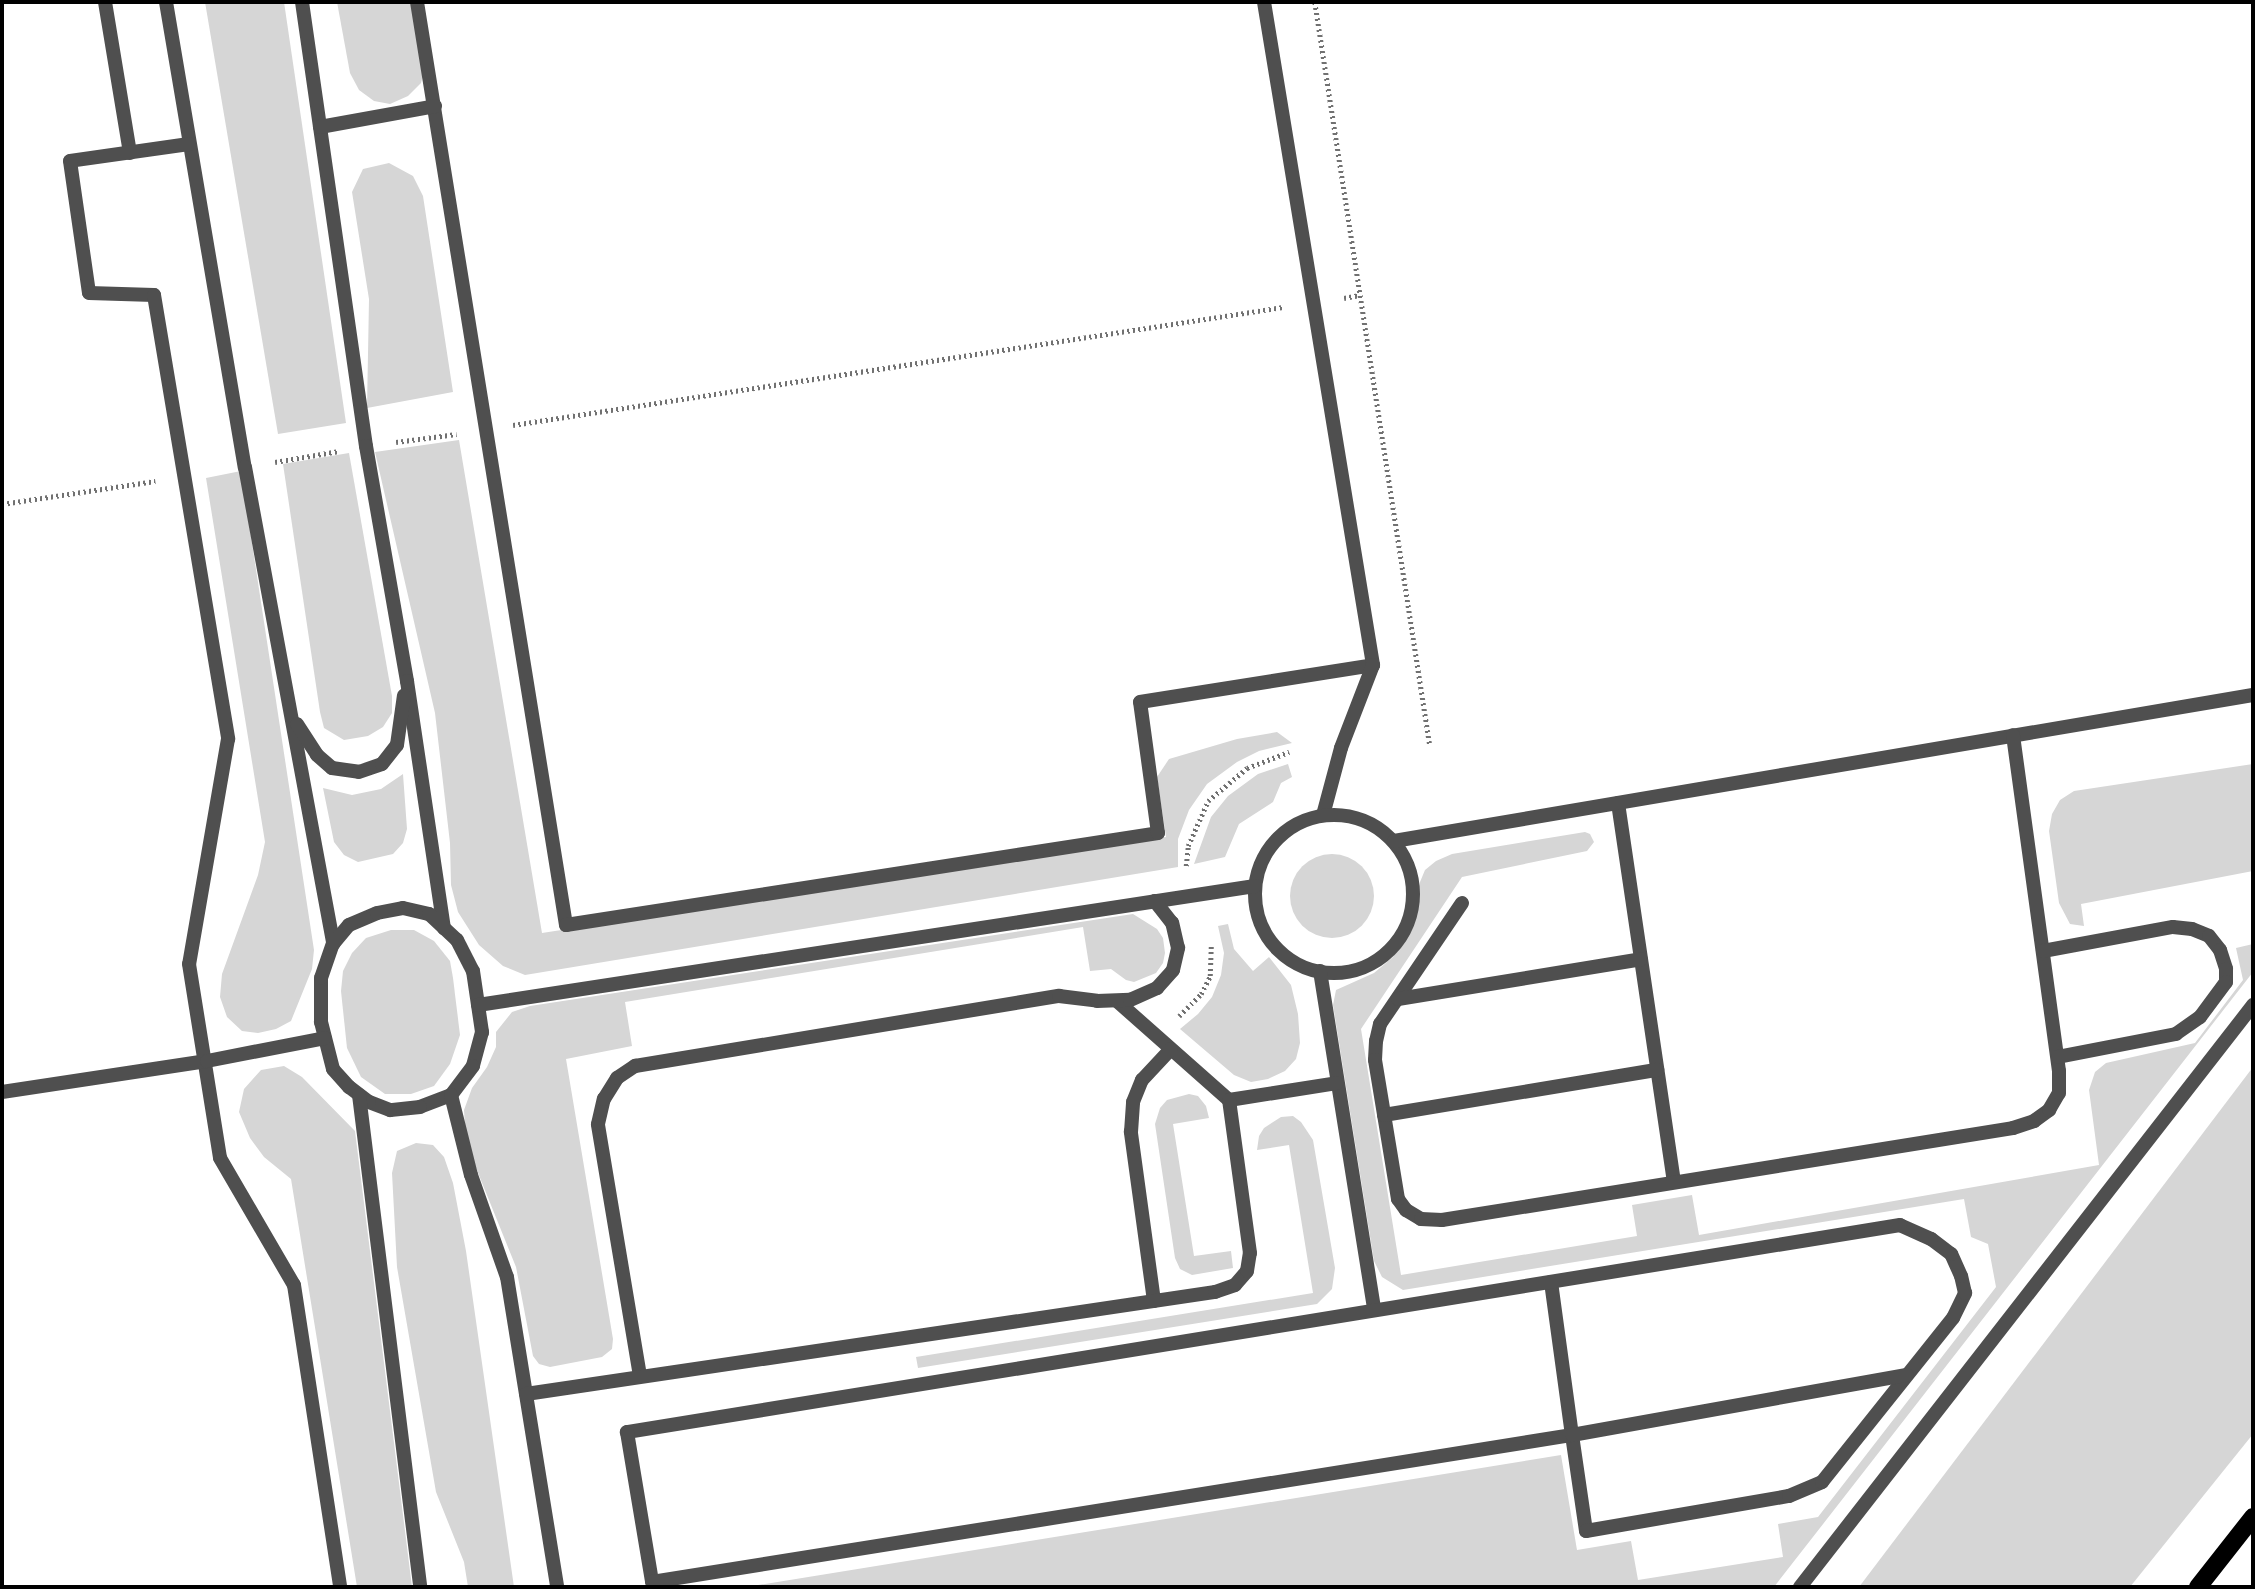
<!DOCTYPE html>
<style>
body{margin:0}
#map{position:relative;width:2255px;height:1589px;overflow:hidden;background:#fff;font-family:"PT Sans",sans-serif}
div>[style]{position:absolute}
.green>*{inset:0;background:#d6d6d6}
.round{border-radius:50%}
.path>*{height:4.5px;margin-top:-2.25px;transform-origin:0;background:repeating-linear-gradient(90deg,#717171 0 2px,transparent 0 5.5px)}
.service>*{height:14px;margin:-7px;padding:0 7px;transform-origin:7px;border-radius:7px;background:#4f4f4f}
.service>.ring{margin:-7px;padding:0;box-sizing:content-box;background:none;border:14px solid #4f4f4f;border-radius:50%}
.primary>*{height:18px;margin:-9px;padding:0 9px;transform-origin:9px;border-radius:9px;background:#000}
span{translate:-50% -50%;white-space:nowrap;text-align:center;line-height:1.15;-webkit-text-stroke:7px #fff;paint-order:stroke}
.frame{position:absolute;inset:0;border:4px solid #000;pointer-events:none}
</style>
<div id="map">
<div class="green">
<div style="clip-path:polygon(205px 2px,284px 2px,346px 423px,278px 434px)"></div>
<div style="clip-path:polygon(337px 2px,413px 2px,424px 71px,421px 83px,408px 96px,390px 104px,374px 101px,359px 90px,350px 73px)"></div>
<div style="clip-path:polygon(389px 163px,413px 176px,423px 196px,453px 392px,367px 408px,369px 299px,352px 192px,363px 169px)"></div>
<div style="clip-path:polygon(459px 440px,542px 933px,1166px 837px,1157px 777px,1169px 759px,1237px 739px,1277px 732px,1292px 743px,1259px 751px,1237px 762px,1207px 784px,1189px 810px,1178px 839px,1178px 867px,525px 975px,503px 966px,479px 945px,458px 912px,451px 885px,450px 843px,435px 713px,375px 452px)"></div>
<div style="clip-path:polygon(349px 453px,392px 696px,392px 713px,383px 727px,368px 736px,344px 740px,324px 728px,320px 712px,283px 464px)"></div>
<div style="clip-path:polygon(241px 471px,314px 950px,312px 969px,291px 1021px,276px 1029px,258px 1033px,242px 1031px,227px 1017px,220px 997px,222px 974px,258px 875px,265px 842px,206px 478px)"></div>
<div style="clip-path:polygon(1288px 764px,1292px 777px,1281px 783px,1273px 802px,1239px 824px,1225px 857px,1194px 864px,1211px 817px,1228px 796px,1258px 774px)"></div>
<div style="clip-path:polygon(2253px 764px,2253px 871px,2081px 904px,2084px 926px,2070px 924px,2059px 903px,2049px 831px,2052px 814px,2060px 800px,2074px 791px)"></div>
<div style="clip-path:polygon(403px 774px,407px 829px,403px 843px,393px 854px,358px 862px,344px 855px,334px 842px,323px 788px,352px 795px,381px 789px)"></div>
<div style="clip-path:polygon(1585px 832px,1590px 834px,1594px 842px,1587px 851px,1462px 877px,1361px 1029px,1401px 1275px,1637px 1236px,1632px 1205px,1692px 1195px,1699px 1235px,2099px 1165px,2089px 1090px,2095px 1072px,2106px 1063px,2195px 1043px,2243px 980px,2236px 948px,2253px 944px,2253px 972px,1774px 1587px,746px 1587px,1561px 1455px,1577px 1550px,1631px 1541px,1638px 1580px,1783px 1557px,1778px 1524px,1818px 1517px,1996px 1287px,1988px 1244px,1971px 1237px,1964px 1199px,1403px 1290px,1382px 1277px,1374px 1261px,1333px 1005px,1336px 990px,1374px 973px,1393px 957px,1415px 920px,1420px 882px,1425px 870px,1436px 861px,1452px 854px)"></div>
<div class="round" style="left:1290px;top:854px;width:84px;height:84px"></div>
<div style="clip-path:polygon(1133px 914px,1157px 929px,1163px 938px,1165px 953px,1163px 963px,1156px 973px,1134px 982px,1126px 980px,1111px 969px,1090px 971px,1083px 927px,625px 1002px,632px 1046px,566px 1059px,613px 1339px,612px 1349px,602px 1357px,550px 1367px,539px 1364px,533px 1356px,516px 1267px,470px 1153px,465px 1127px,464px 1110px,472px 1088px,487px 1067px,496px 1047px,496px 1032px,512px 1012px,530px 1006px)"></div>
<div style="clip-path:polygon(1228px 924px,1234px 949px,1253px 971px,1269px 957px,1291px 985px,1298px 1014px,1300px 1043px,1296px 1059px,1285px 1071px,1268px 1079px,1251px 1082px,1234px 1075px,1180px 1029px,1198px 1014px,1212px 997px,1221px 975px,1224px 953px,1218px 926px)"></div>
<div style="clip-path:polygon(391px 930px,414px 930px,434px 941px,450px 961px,453px 978px,460px 1035px,450px 1064px,434px 1086px,411px 1094px,385px 1094px,361px 1077px,347px 1048px,341px 991px,343px 971px,352px 953px,366px 938px)"></div>
<div style="clip-path:polygon(284px 1066px,302px 1077px,355px 1131px,412px 1587px,357px 1587px,291px 1179px,264px 1157px,250px 1138px,239px 1112px,244px 1089px,261px 1070px)"></div>
<div style="clip-path:polygon(2253px 1067px,2253px 1434px,2130px 1587px,1859px 1587px)"></div>
<div style="clip-path:polygon(1189px 1094px,1198px 1096px,1206px 1106px,1209px 1118px,1173px 1124px,1194px 1256px,1231px 1251px,1233px 1268px,1192px 1275px,1180px 1269px,1175px 1258px,1155px 1124px,1160px 1108px,1167px 1100px)"></div>
<div style="clip-path:polygon(1293px 1116px,1301px 1122px,1313px 1140px,1335px 1268px,1332px 1289px,1317px 1304px,918px 1368px,916px 1357px,1313px 1293px,1289px 1145px,1257px 1150px,1259px 1136px,1264px 1128px,1281px 1117px)"></div>
<div style="clip-path:polygon(416px 1143px,433px 1145px,444px 1157px,453px 1183px,466px 1251px,514px 1587px,468px 1587px,464px 1562px,436px 1492px,397px 1267px,392px 1173px,397px 1151px)"></div>
</div>
<div class="path">
<div style="left:1315px;top:2px;width:753px;rotate:81.21deg"></div>
<div style="left:1344px;top:298px;width:16px;rotate:-11deg"></div>
<div style="left:513px;top:425px;width:779px;rotate:-8.71deg"></div>
<div style="left:396px;top:442px;width:61px;rotate:-7.6deg"></div>
<div style="left:275px;top:462px;width:65px;rotate:-9.8deg"></div>
<div style="left:2px;top:504px;width:155px;rotate:-8.5deg"></div>
<div style="left:1186px;top:866px;width:20px;rotate:-84deg"></div>
<div style="left:1188px;top:846px;width:49px;rotate:-66deg"></div>
<div style="left:1208px;top:801px;width:51px;rotate:-40.2deg"></div>
<div style="left:1247px;top:768px;width:45px;rotate:-20.9deg"></div>
<div style="left:1179px;top:1016px;width:31px;rotate:-45deg"></div>
<div style="left:1201px;top:994px;width:20px;rotate:-63deg"></div>
<div style="left:1210px;top:976px;width:30px;rotate:-88deg"></div>
</div>
<div class="service">
<div style="left:105px;top:2px;width:153px;rotate:80.6deg"></div>
<div style="left:166px;top:2px;width:472px;rotate:80.4deg"></div>
<div style="left:245px;top:467px;width:485px;rotate:79.5deg"></div>
<div style="left:302px;top:2px;width:449px;rotate:81.8deg"></div>
<div style="left:366px;top:446px;width:239px;rotate:80.1deg"></div>
<div style="left:407px;top:681px;width:250px;rotate:81.5deg"></div>
<div style="left:417px;top:2px;width:935px;rotate:80.83deg"></div>
<div style="left:566px;top:925px;width:599px;rotate:-8.83deg"></div>
<div style="left:1158px;top:833px;width:132px;rotate:-97.8deg"></div>
<div style="left:1140px;top:702px;width:236px;rotate:-9deg"></div>
<div style="left:1264px;top:2px;width:672px;rotate:80.66deg"></div>
<div style="left:1373px;top:665px;width:89px;rotate:111.1deg"></div>
<div style="left:1341px;top:748px;width:69px;rotate:105deg"></div>
<div style="left:320px;top:127px;width:117px;rotate:-10.3deg"></div>
<div style="left:189px;top:144px;width:120px;rotate:171.9deg"></div>
<div style="left:70px;top:161px;width:133px;rotate:81.8deg"></div>
<div style="left:89px;top:293px;width:65px;rotate:1.8deg"></div>
<div style="left:154px;top:295px;width:450px;rotate:80.5deg"></div>
<div style="left:228px;top:739px;width:228px;rotate:99.8deg"></div>
<div style="left:189px;top:964px;width:196px;rotate:80.9deg"></div>
<div style="left:220px;top:1158px;width:147px;rotate:59.8deg"></div>
<div style="left:294px;top:1285px;width:305px;rotate:81.3deg"></div>
<div style="left:297px;top:724px;width:37px;rotate:57deg"></div>
<div style="left:317px;top:755px;width:20px;rotate:41deg"></div>
<div style="left:332px;top:768px;width:27px;rotate:8deg"></div>
<div style="left:359px;top:772px;width:24px;rotate:-19deg"></div>
<div style="left:382px;top:764px;width:24px;rotate:-52deg"></div>
<div style="left:397px;top:745px;width:50px;rotate:-82deg"></div>
<div style="left:1618px;top:803px;width:383px;rotate:81.6deg"></div>
<div class="ring" style="left:1255px;top:815px;width:144px;height:144px"></div>
<div style="left:1394px;top:841px;width:871px;rotate:-9.65deg"></div>
<div style="left:1462px;top:903px;width:146px;rotate:124.1deg"></div>
<div style="left:1380px;top:1024px;width:17px;rotate:103deg"></div>
<div style="left:1376px;top:1041px;width:19px;rotate:93deg"></div>
<div style="left:1375px;top:1060px;width:141px;rotate:80.6deg"></div>
<div style="left:1398px;top:1199px;width:14px;rotate:54deg"></div>
<div style="left:1406px;top:1210px;width:17px;rotate:31deg"></div>
<div style="left:1421px;top:1219px;width:21px;rotate:3deg"></div>
<div style="left:1442px;top:1220px;width:578px;rotate:-9.15deg"></div>
<div style="left:2013px;top:1128px;width:22px;rotate:-18deg"></div>
<div style="left:2034px;top:1121px;width:19px;rotate:-36deg"></div>
<div style="left:2049px;top:1110px;width:20px;rotate:-60deg"></div>
<div style="left:2059px;top:1093px;width:22px;rotate:-90deg"></div>
<div style="left:2059px;top:1071px;width:339px;rotate:-97.8deg"></div>
<div style="left:403px;top:908px;width:27px;rotate:13deg"></div>
<div style="left:429px;top:914px;width:38px;rotate:43deg"></div>
<div style="left:457px;top:940px;width:35px;rotate:63deg"></div>
<div style="left:473px;top:971px;width:62px;rotate:81.6deg"></div>
<div style="left:482px;top:1032px;width:35px;rotate:105deg"></div>
<div style="left:473px;top:1066px;width:36px;rotate:127deg"></div>
<div style="left:451px;top:1095px;width:33px;rotate:159deg"></div>
<div style="left:420px;top:1107px;width:30px;rotate:174deg"></div>
<div style="left:390px;top:1110px;width:22px;rotate:-159deg"></div>
<div style="left:369px;top:1102px;width:25px;rotate:-143deg"></div>
<div style="left:349px;top:1087px;width:24px;rotate:-132deg"></div>
<div style="left:333px;top:1069px;width:49px;rotate:-104.3deg"></div>
<div style="left:321px;top:1022px;width:44px;rotate:-90deg"></div>
<div style="left:321px;top:978px;width:36px;rotate:-71deg"></div>
<div style="left:333px;top:944px;width:25px;rotate:-50deg"></div>
<div style="left:349px;top:925px;width:30px;rotate:-23deg"></div>
<div style="left:377px;top:913px;width:26px;rotate:-11deg"></div>
<div style="left:2043px;top:951px;width:132px;rotate:-10.5deg"></div>
<div style="left:2173px;top:927px;width:19px;rotate:6deg"></div>
<div style="left:2192px;top:929px;width:18px;rotate:22deg"></div>
<div style="left:2209px;top:936px;width:18px;rotate:52deg"></div>
<div style="left:2220px;top:950px;width:20px;rotate:72deg"></div>
<div style="left:2226px;top:969px;width:13px;rotate:90deg"></div>
<div style="left:2226px;top:982px;width:44px;rotate:126.6deg"></div>
<div style="left:2200px;top:1017px;width:29px;rotate:145deg"></div>
<div style="left:2176px;top:1034px;width:120px;rotate:169deg"></div>
<div style="left:1320px;top:971px;width:343px;rotate:80.9deg"></div>
<div style="left:1398px;top:999px;width:246px;rotate:-9.3deg"></div>
<div style="left:1117px;top:1001px;width:149px;rotate:41.5deg"></div>
<div style="left:1229px;top:1100px;width:109px;rotate:-8.9deg"></div>
<div style="left:478px;top:1005px;width:786px;rotate:-8.71deg"></div>
<div style="left:2px;top:1092px;width:207px;rotate:-8.6deg"></div>
<div style="left:207px;top:1061px;width:120px;rotate:-11deg"></div>
<div style="left:359px;top:1095px;width:496px;rotate:82.9deg"></div>
<div style="left:451px;top:1095px;width:82px;rotate:76deg"></div>
<div style="left:471px;top:1175px;width:108px;rotate:70.6deg"></div>
<div style="left:507px;top:1277px;width:314px;rotate:80.8deg"></div>
<div style="left:1384px;top:1115px;width:277px;rotate:-9.4deg"></div>
<div style="left:1551px;top:1282px;width:154px;rotate:82.2deg"></div>
<div style="left:1572px;top:1435px;width:97px;rotate:81.7deg"></div>
<div style="left:1586px;top:1531px;width:206px;rotate:-9.8deg"></div>
<div style="left:1789px;top:1496px;width:36px;rotate:-23deg"></div>
<div style="left:1822px;top:1482px;width:210px;rotate:-51.4deg"></div>
<div style="left:1953px;top:1318px;width:28px;rotate:-64deg"></div>
<div style="left:1965px;top:1293px;width:17px;rotate:-103deg"></div>
<div style="left:1961px;top:1276px;width:24px;rotate:-114deg"></div>
<div style="left:1951px;top:1254px;width:25px;rotate:-143deg"></div>
<div style="left:1931px;top:1239px;width:34px;rotate:-156deg"></div>
<div style="left:1900px;top:1225px;width:1290px;rotate:170.76deg"></div>
<div style="left:627px;top:1432px;width:152px;rotate:80.5deg"></div>
<div style="left:652px;top:1582px;width:932px;rotate:-9.08deg"></div>
<div style="left:1572px;top:1435px;width:340px;rotate:-10.2deg"></div>
<div style="left:1154px;top:1301px;width:171px;rotate:-97.8deg"></div>
<div style="left:1131px;top:1132px;width:30px;rotate:-86deg"></div>
<div style="left:1133px;top:1102px;width:24px;rotate:-68deg"></div>
<div style="left:1142px;top:1080px;width:42px;rotate:-46.9deg"></div>
<div style="left:640px;top:1376px;width:255px;rotate:-99.5deg"></div>
<div style="left:598px;top:1124px;width:26px;rotate:-77deg"></div>
<div style="left:604px;top:1099px;width:25px;rotate:-58deg"></div>
<div style="left:617px;top:1078px;width:22px;rotate:-34deg"></div>
<div style="left:635px;top:1066px;width:430px;rotate:-9.4deg"></div>
<div style="left:1059px;top:996px;width:38px;rotate:7deg"></div>
<div style="left:1097px;top:1001px;width:33px;rotate:-2deg"></div>
<div style="left:1130px;top:1000px;width:30px;rotate:-24deg"></div>
<div style="left:1157px;top:988px;width:24px;rotate:-48deg"></div>
<div style="left:1173px;top:970px;width:23px;rotate:-77deg"></div>
<div style="left:1178px;top:948px;width:26px;rotate:-103deg"></div>
<div style="left:1172px;top:923px;width:28px;rotate:-128deg"></div>
<div style="left:526px;top:1394px;width:697px;rotate:-8.42deg"></div>
<div style="left:1215px;top:1292px;width:21px;rotate:-19deg"></div>
<div style="left:1235px;top:1285px;width:18px;rotate:-49deg"></div>
<div style="left:1247px;top:1271px;width:18px;rotate:-81deg"></div>
<div style="left:1250px;top:1253px;width:154px;rotate:-97.8deg"></div>
<div style="left:1800px;top:1587px;width:738px;rotate:-52.1deg"></div>
</div>
<div class="primary">
<div style="left:2198px;top:1587px;width:89px;rotate:-51.8deg"></div>
</div>
<div class="frame"></div>
</div>
